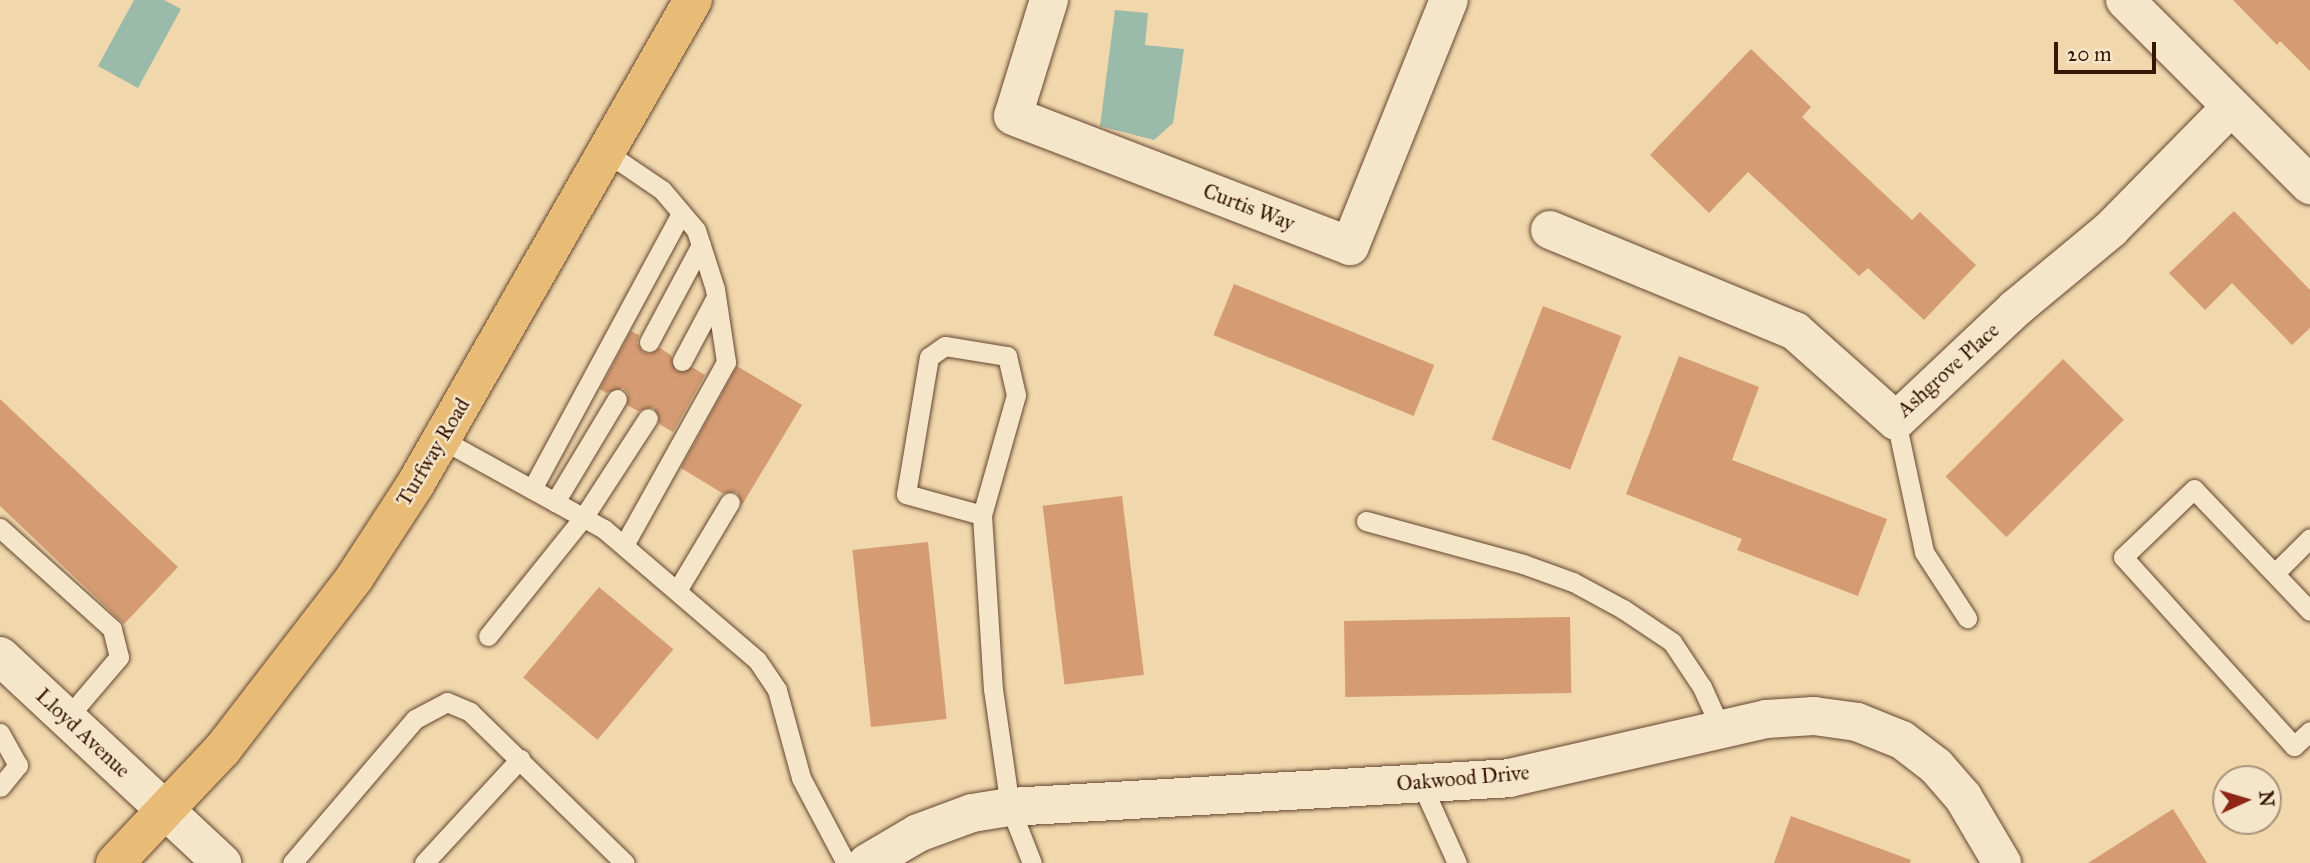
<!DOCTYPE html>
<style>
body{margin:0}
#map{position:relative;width:2310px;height:863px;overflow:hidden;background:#f0d7ac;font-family:"IM FELL Great Primer",serif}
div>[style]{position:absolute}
.water>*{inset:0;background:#9abaaa}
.building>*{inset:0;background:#d59c73;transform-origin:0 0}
.roads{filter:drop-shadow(0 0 2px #654630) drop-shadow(0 0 2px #654630)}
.lane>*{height:19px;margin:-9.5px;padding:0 9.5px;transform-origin:9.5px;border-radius:9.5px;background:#f5e5c9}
.street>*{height:38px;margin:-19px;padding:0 19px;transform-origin:19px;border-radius:19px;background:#f5e5c9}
.primary>*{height:38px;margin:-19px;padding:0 19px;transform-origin:19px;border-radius:19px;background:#e8bc76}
span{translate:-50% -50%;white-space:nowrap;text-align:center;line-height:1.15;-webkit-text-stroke:5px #f5e5c9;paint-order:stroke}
.street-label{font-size:21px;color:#371606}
.north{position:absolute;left:2212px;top:765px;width:70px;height:70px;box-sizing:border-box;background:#f5e5c9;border:2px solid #a9927b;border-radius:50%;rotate:86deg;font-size:19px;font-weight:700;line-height:28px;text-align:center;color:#371606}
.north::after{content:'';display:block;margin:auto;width:24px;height:32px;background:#8f2418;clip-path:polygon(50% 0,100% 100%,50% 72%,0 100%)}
.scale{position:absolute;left:2054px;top:42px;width:102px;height:32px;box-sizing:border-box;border:4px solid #371606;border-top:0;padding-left:9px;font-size:21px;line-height:24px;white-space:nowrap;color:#371606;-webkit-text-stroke:5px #f5e5c9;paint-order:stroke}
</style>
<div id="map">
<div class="water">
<div style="clip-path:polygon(134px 0,164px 0,181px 9px,138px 88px,98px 66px)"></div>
<div style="clip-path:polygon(1115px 10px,1148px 13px,1145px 45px,1184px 49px,1173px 123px,1154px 140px,1100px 126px)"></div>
</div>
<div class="building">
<div style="clip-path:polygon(2233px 0,2310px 0,2310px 71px,2280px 41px,2277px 45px)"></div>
<div style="clip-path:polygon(1751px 49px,1811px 107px,1802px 117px,1912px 220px,1920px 212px,1976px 265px,1924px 320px,1868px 268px,1859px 276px,1748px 172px,1709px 213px,1650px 155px)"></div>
<div style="clip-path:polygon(2234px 211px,2310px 290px,2310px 328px,2292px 345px,2232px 283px,2205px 310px,2169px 273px)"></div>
<div style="left:1234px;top:284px;width:216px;height:55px;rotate:22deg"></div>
<div style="left:1543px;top:306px;width:84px;height:143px;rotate:21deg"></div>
<div style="clip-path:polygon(631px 331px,639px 335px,637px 343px,643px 352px,650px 354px,660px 348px,671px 355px,676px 371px,692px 367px,705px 375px,673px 432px,659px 424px,654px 407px,638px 411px,627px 405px,628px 394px,623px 388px,606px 393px,600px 389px)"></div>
<div style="clip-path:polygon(1679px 356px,1759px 387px,1732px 460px,1887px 519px,1858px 596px,1737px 550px,1742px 539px,1626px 494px)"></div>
<div style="left:2063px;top:359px;width:86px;height:166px;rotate:45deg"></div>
<div style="clip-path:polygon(737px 366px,802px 405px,742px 505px,737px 492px,722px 493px,681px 468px)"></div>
<div style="clip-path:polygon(0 399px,178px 567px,124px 624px,0 506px)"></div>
<div style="left:1122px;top:496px;width:180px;height:80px;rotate:83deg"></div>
<div style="left:928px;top:542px;width:178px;height:76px;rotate:84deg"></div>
<div style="left:599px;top:587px;width:97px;height:118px;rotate:40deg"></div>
<div style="left:1570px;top:617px;width:76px;height:226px;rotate:89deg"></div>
<div style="clip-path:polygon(2173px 809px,2207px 863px,2088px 863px)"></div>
<div style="clip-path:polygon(1791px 816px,1911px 860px,1910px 863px,1774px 863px)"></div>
</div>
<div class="roads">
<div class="lane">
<div style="left:606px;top:152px;width:68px;rotate:34.2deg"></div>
<div style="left:662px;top:190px;width:52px;rotate:49.6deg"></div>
<div style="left:696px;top:230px;width:62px;rotate:72.1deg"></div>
<div style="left:715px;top:289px;width:74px;rotate:81.4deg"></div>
<div style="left:726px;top:362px;width:210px;rotate:119.1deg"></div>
<div style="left:649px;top:342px;width:110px;rotate:-61.8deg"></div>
<div style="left:682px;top:361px;width:72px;rotate:-62deg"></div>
<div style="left:1896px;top:421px;width:134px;rotate:77.9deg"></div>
<div style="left:1924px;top:552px;width:79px;rotate:56.9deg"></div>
<div style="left:441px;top:439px;width:186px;rotate:28.9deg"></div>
<div style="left:604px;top:529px;width:201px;rotate:40.6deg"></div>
<div style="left:757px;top:660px;width:36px;rotate:56deg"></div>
<div style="left:777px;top:690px;width:91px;rotate:74.7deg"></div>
<div style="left:801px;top:778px;width:96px;rotate:62.1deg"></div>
<div style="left:532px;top:489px;width:314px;rotate:-61.6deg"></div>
<div style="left:555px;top:502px;width:120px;rotate:-59deg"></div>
<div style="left:982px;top:515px;width:79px;rotate:-164.6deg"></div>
<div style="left:906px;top:494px;width:139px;rotate:-80.5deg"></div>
<div style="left:929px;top:357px;width:19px;rotate:-35deg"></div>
<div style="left:945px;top:346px;width:63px;rotate:9.2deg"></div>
<div style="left:1007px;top:356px;width:40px;rotate:77deg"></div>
<div style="left:1016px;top:395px;width:125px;rotate:105.8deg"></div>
<div style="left:982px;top:515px;width:174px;rotate:86.4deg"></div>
<div style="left:993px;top:689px;width:119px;rotate:81.8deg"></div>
<div style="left:1010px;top:807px;width:60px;rotate:68.6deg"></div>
<div style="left:1366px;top:521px;width:163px;rotate:15.3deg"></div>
<div style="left:1523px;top:564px;width:53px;rotate:19.8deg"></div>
<div style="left:1573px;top:582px;width:57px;rotate:28.4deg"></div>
<div style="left:1623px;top:609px;width:59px;rotate:34deg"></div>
<div style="left:1672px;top:642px;width:54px;rotate:56.3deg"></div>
<div style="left:1702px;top:687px;width:46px;rotate:65.7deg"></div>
<div style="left:0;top:528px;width:151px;rotate:42deg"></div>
<div style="left:112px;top:629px;width:29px;rotate:76deg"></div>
<div style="left:119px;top:657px;width:80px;rotate:130.4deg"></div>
<div style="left:2275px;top:573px;width:49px;rotate:-45deg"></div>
<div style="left:678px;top:589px;width:101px;rotate:-59.1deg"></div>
<div style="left:2310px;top:611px;width:168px;rotate:-133.6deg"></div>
<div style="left:2194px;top:489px;width:98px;rotate:136.2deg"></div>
<div style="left:2123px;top:557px;width:255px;rotate:47.9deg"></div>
<div style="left:2294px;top:746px;width:22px;rotate:-43deg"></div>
<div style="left:488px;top:636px;width:151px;rotate:-51.2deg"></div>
<div style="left:583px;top:518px;width:119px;rotate:-57deg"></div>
<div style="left:0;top:733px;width:37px;rotate:61deg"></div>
<div style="left:18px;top:765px;width:28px;rotate:129deg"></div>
<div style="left:1421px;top:783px;width:88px;rotate:65.8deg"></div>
<div style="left:292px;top:863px;width:189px;rotate:-49.5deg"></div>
<div style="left:415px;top:719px;width:36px;rotate:-28deg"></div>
<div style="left:447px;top:702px;width:25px;rotate:23deg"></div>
<div style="left:470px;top:712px;width:216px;rotate:44.3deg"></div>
<div style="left:424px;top:863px;width:142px;rotate:-47.3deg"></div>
</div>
<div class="street">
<div style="left:1049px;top:0;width:121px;rotate:107.2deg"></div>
<div style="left:1013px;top:116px;width:361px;rotate:21.1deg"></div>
<div style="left:1350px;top:246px;width:265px;rotate:-68.1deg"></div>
<div style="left:2125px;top:0;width:262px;rotate:45deg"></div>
<div style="left:1550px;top:230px;width:265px;rotate:22.4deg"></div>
<div style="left:1795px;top:331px;width:135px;rotate:41.7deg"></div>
<div style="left:1896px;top:421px;width:165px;rotate:-43.3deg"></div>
<div style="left:2016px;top:308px;width:124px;rotate:-39.7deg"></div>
<div style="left:2111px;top:229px;width:171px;rotate:-45.5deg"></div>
<div style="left:0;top:656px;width:304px;rotate:43deg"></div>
<div style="left:867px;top:863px;width:59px;rotate:-30.5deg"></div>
<div style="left:918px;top:833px;width:58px;rotate:-20.3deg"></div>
<div style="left:972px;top:813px;width:38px;rotate:-9deg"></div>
<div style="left:1010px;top:807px;width:500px;rotate:-3.3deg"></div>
<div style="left:1509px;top:778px;width:264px;rotate:-12.9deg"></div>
<div style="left:1766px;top:719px;width:48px;rotate:-3.6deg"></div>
<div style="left:1814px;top:716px;width:43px;rotate:7.9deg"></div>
<div style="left:1857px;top:722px;width:48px;rotate:21.8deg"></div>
<div style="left:1902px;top:740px;width:43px;rotate:37.4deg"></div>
<div style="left:1936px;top:766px;width:41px;rotate:48.9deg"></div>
<div style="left:1963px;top:797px;width:77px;rotate:59.4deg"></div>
</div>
<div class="primary">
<div style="left:115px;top:863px;width:156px;rotate:-46.6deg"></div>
<div style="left:222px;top:750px;width:218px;rotate:-52.4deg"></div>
<div style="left:355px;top:577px;width:110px;rotate:-56.9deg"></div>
<div style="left:415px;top:485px;width:559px;rotate:-60.18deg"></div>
</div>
</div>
<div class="street-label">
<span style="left:1249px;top:207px;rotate:21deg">Curtis Way</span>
<span style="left:1948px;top:370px;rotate:-42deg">Ashgrove Place</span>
<span style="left:433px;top:452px;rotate:-59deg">Turfway Road</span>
<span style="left:83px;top:733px;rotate:43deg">Lloyd Avenue</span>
<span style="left:1463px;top:778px;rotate:-5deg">Oakwood Drive</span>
</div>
<div class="north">N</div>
<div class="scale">20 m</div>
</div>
